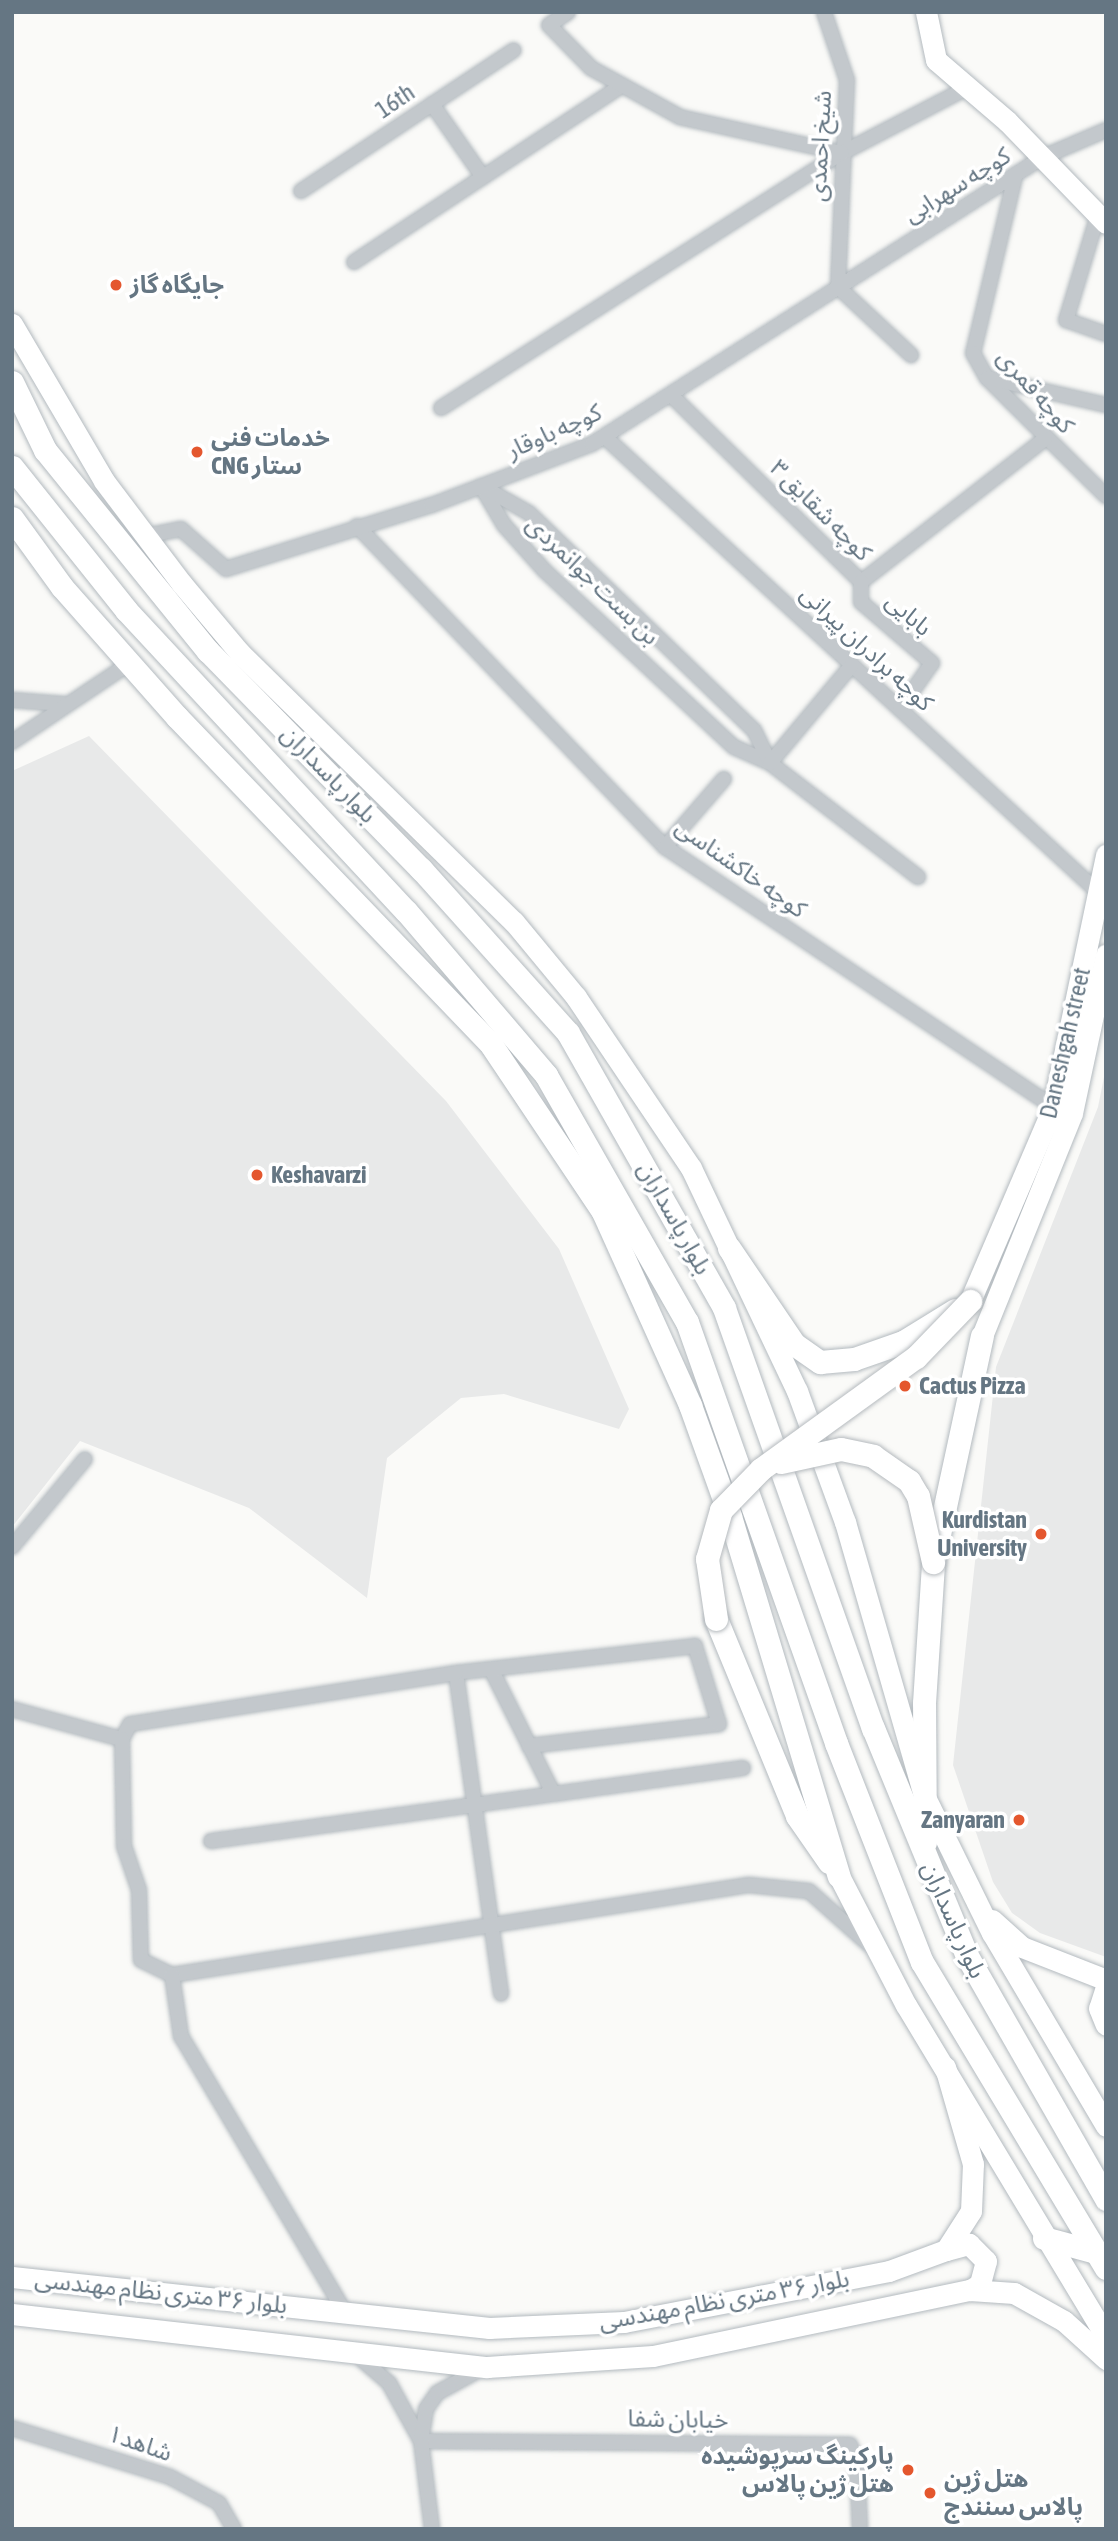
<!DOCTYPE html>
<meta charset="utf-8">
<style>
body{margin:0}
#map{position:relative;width:1118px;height:2541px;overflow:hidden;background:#fafaf8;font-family:"Asap Condensed","Noto Sans Arabic",sans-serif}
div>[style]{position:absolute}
.built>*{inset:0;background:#e8e9e9}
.roads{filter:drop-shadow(0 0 2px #b3babf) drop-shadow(0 0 2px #b3babf)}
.street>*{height:14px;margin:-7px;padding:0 7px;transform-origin:7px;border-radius:7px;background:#c3c8cc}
.secondary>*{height:21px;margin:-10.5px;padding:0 10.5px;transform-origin:10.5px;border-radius:10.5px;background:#fff}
.primary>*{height:23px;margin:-11.5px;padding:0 11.5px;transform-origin:11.5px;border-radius:11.5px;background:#fff}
.bridges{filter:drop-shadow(0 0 2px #b5babe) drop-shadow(0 0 2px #b5babe)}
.primary-bridge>*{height:23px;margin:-11.5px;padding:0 11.5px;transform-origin:11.5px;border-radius:11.5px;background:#fff}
.dots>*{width:19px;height:19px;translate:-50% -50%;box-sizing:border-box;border:4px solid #fff;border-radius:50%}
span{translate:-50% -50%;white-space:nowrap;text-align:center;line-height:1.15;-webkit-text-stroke:7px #fff;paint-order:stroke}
.street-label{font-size:24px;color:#657683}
.poi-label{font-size:24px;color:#657683;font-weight:700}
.left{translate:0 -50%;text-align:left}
.right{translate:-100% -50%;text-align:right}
.frame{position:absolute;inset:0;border:14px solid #657683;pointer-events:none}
</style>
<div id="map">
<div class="built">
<div style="clip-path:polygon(89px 736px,446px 1101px,559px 1249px,629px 1409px,619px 1429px,504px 1394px,461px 1398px,387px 1458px,367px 1598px,249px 1508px,80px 1441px,12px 1527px,12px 771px)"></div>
<div style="clip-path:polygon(1106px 1067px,1106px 1957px,1040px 1933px,1012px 1913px,993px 1882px,953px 1765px,996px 1367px,1098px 1107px)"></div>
</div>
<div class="roads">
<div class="street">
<div style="left:824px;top:12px;width:72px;rotate:71.3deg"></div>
<div style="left:847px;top:80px;width:207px;rotate:92.5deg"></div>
<div style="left:432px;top:104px;width:89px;rotate:55.1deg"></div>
<div style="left:842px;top:153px;width:141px;rotate:-27.5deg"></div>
<div style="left:1015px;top:177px;width:181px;rotate:103.4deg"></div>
<div style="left:973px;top:353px;width:29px;rotate:61deg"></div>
<div style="left:987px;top:378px;width:168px;rotate:44.8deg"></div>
<div style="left:301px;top:191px;width:255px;rotate:-33.5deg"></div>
<div style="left:1098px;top:215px;width:110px;rotate:106.9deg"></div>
<div style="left:1066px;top:320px;width:42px;rotate:19.3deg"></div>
<div style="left:354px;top:262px;width:321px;rotate:-33.4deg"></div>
<div style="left:838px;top:287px;width:100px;rotate:43deg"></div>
<div style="left:988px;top:378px;width:121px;rotate:12.9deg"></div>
<div style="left:672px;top:396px;width:265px;rotate:44.5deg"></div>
<div style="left:861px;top:582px;width:233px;rotate:-37.9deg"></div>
<div style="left:441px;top:408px;width:475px;rotate:-32.5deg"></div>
<div style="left:842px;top:153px;width:166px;rotate:-167.5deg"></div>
<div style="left:680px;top:117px;width:102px;rotate:-151.2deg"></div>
<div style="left:591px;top:68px;width:60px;rotate:-134.3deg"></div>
<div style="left:549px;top:25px;width:23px;rotate:-34deg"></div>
<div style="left:605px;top:437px;width:671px;rotate:42.7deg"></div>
<div style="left:481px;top:486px;width:45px;rotate:59.5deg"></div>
<div style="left:504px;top:525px;width:62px;rotate:48.3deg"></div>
<div style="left:545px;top:571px;width:258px;rotate:43deg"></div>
<div style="left:734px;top:747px;width:39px;rotate:24deg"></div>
<div style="left:770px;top:763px;width:187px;rotate:37.6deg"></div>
<div style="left:483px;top:487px;width:53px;rotate:29.5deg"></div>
<div style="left:529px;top:513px;width:313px;rotate:44deg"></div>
<div style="left:754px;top:730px;width:37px;rotate:64deg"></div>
<div style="left:357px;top:526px;width:445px;rotate:46.2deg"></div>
<div style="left:665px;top:847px;width:467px;rotate:33.8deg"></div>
<div style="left:145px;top:536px;width:37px;rotate:-11deg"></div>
<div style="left:181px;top:529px;width:60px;rotate:41.6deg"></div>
<div style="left:226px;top:569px;width:216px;rotate:-17.3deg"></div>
<div style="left:432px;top:505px;width:171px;rotate:-20.9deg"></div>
<div style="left:592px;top:444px;width:535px;rotate:-32.47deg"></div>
<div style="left:1043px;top:157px;width:69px;rotate:-23.2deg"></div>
<div style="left:861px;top:582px;width:20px;rotate:90deg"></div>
<div style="left:861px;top:602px;width:94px;rotate:40.7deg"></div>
<div style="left:932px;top:663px;width:56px;rotate:124.8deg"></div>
<div style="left:12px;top:700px;width:52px;rotate:4.4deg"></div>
<div style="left:12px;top:742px;width:142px;rotate:-33.8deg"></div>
<div style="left:770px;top:763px;width:128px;rotate:-50.1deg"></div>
<div style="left:665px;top:847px;width:90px;rotate:-49.1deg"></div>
<div style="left:12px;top:1547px;width:114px;rotate:-50.3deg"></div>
<div style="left:491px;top:1669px;width:139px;rotate:63.4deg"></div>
<div style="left:456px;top:1673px;width:324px;rotate:82deg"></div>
<div style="left:12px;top:1709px;width:114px;rotate:15.3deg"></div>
<div style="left:529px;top:1746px;width:191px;rotate:-6.6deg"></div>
<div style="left:719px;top:1724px;width:82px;rotate:-107.1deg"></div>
<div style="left:695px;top:1646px;width:241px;rotate:173.6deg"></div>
<div style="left:456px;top:1673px;width:330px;rotate:171.1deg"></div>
<div style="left:130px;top:1724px;width:17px;rotate:118deg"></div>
<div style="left:122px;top:1739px;width:107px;rotate:88.9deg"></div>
<div style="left:124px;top:1846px;width:46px;rotate:71.2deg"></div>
<div style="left:139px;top:1890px;width:70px;rotate:88.4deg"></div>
<div style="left:141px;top:1960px;width:34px;rotate:26deg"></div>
<div style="left:172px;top:1975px;width:584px;rotate:-8.87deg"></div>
<div style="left:749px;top:1885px;width:60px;rotate:5.7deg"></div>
<div style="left:809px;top:1891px;width:86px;rotate:41.7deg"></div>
<div style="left:211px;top:1841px;width:537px;rotate:-7.81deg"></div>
<div style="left:172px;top:1975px;width:62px;rotate:81.6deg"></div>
<div style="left:181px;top:2036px;width:320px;rotate:59.3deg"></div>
<div style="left:353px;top:2352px;width:48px;rotate:40.7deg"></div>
<div style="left:389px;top:2383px;width:66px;rotate:61.1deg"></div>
<div style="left:12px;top:2428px;width:165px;rotate:17.2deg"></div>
<div style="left:170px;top:2477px;width:55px;rotate:28deg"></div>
<div style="left:219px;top:2503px;width:30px;rotate:60deg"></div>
<div style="left:421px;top:2441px;width:429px;rotate:0.5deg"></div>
<div style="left:850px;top:2445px;width:17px;rotate:66deg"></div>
<div style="left:857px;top:2461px;width:68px;rotate:87.5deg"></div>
<div style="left:432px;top:2529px;width:89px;rotate:-97.1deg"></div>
<div style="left:421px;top:2441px;width:32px;rotate:-81deg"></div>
<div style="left:426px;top:2409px;width:19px;rotate:-55deg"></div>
<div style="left:437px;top:2393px;width:50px;rotate:-28.6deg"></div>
</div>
<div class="secondary">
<div style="left:926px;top:12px;width:49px;rotate:78.2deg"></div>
<div style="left:936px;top:60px;width:94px;rotate:40.7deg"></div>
<div style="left:1007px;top:121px;width:142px;rotate:45.9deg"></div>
<div style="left:12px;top:324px;width:182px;rotate:59.6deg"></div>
<div style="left:104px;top:481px;width:129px;rotate:52.9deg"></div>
<div style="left:182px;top:584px;width:89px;rotate:50deg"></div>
<div style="left:239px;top:652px;width:385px;rotate:44.5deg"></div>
<div style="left:514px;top:922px;width:97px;rotate:50.4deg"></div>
<div style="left:576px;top:997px;width:206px;rotate:56.1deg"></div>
<div style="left:691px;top:1168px;width:247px;rotate:64.6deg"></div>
<div style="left:797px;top:1391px;width:140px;rotate:69.9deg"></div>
<div style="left:845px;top:1522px;width:284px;rotate:73.9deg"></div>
<div style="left:924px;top:1795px;width:154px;rotate:63.8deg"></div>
<div style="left:992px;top:1933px;width:224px;rotate:59.4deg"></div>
<div style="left:970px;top:1301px;width:211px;rotate:-66.8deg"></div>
<div style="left:1053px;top:1107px;width:258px;rotate:-78.1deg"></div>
<div style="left:982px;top:1336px;width:240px;rotate:-68deg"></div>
<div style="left:1072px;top:1113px;width:162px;rotate:-77.9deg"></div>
<div style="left:839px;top:1876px;width:145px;rotate:62.6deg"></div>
<div style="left:906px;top:2005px;width:388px;rotate:58.9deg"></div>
<div style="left:992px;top:1920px;width:40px;rotate:42deg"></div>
<div style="left:1022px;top:1947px;width:90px;rotate:21.4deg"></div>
<div style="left:1106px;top:1987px;width:22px;rotate:108deg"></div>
<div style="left:1099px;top:2008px;width:18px;rotate:68deg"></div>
<div style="left:946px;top:2250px;width:24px;rotate:-15deg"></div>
<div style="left:969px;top:2244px;width:24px;rotate:45deg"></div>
<div style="left:986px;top:2261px;width:24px;rotate:105deg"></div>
<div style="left:980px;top:2284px;width:12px;rotate:149deg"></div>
<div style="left:12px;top:2277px;width:480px;rotate:6.1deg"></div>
<div style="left:489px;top:2328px;width:135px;rotate:-2.5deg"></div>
<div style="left:624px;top:2322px;width:270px;rotate:-10.9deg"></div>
<div style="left:889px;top:2271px;width:61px;rotate:-20.2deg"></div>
<div style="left:946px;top:2250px;width:46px;rotate:-57.3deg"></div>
<div style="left:971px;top:2211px;width:47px;rotate:-87.6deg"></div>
<div style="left:973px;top:2164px;width:101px;rotate:-106.1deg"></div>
<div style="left:12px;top:2314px;width:478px;rotate:6.4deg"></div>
<div style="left:487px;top:2367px;width:166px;rotate:-3.8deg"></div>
<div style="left:653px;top:2356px;width:324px;rotate:-11.8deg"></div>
<div style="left:970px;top:2290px;width:44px;rotate:3.9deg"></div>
<div style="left:1014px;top:2293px;width:57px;rotate:29.2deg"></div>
<div style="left:1064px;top:2321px;width:57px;rotate:42.1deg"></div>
</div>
<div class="primary">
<div style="left:12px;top:382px;width:76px;rotate:64.1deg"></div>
<div style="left:45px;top:450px;width:259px;rotate:51deg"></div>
<div style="left:208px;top:651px;width:305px;rotate:45.7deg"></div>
<div style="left:421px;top:869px;width:220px;rotate:48.1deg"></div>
<div style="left:568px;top:1033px;width:316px;rotate:60.4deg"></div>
<div style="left:724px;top:1308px;width:446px;rotate:70.5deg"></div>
<div style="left:873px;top:1728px;width:247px;rotate:67.6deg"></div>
<div style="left:967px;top:1956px;width:280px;rotate:60.2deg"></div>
<div style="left:12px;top:467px;width:183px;rotate:51.4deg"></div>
<div style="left:126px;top:610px;width:411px;rotate:47.1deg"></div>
<div style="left:406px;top:911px;width:216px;rotate:49.5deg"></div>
<div style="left:546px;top:1075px;width:284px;rotate:60.3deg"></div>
<div style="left:687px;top:1322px;width:447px;rotate:70.5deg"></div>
<div style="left:836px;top:1743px;width:235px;rotate:68.6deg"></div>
<div style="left:922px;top:1962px;width:357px;rotate:59deg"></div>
<div style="left:12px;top:518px;width:85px;rotate:54.1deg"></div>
<div style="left:62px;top:587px;width:174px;rotate:48.5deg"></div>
<div style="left:177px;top:717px;width:455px;rotate:46.2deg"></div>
<div style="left:492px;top:1046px;width:200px;rotate:56.2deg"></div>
<div style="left:603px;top:1212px;width:212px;rotate:65.7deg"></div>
<div style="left:690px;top:1405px;width:118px;rotate:70.2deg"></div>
<div style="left:730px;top:1516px;width:376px;rotate:73.2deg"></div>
<div style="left:729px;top:1248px;width:116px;rotate:55.9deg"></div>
<div style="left:794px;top:1344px;width:32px;rotate:35deg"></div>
<div style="left:820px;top:1362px;width:34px;rotate:-5deg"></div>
<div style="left:854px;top:1359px;width:52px;rotate:-19.1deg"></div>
<div style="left:903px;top:1342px;width:61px;rotate:-31.6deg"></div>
<div style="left:716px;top:1619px;width:213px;rotate:67.6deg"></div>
<div style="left:797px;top:1816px;width:56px;rotate:55.2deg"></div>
<div style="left:925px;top:1842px;width:139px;rotate:-90.4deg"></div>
<div style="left:924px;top:1703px;width:141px;rotate:-86.3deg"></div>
<div style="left:933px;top:1562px;width:231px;rotate:-77.8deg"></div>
<div style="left:1044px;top:2238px;width:54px;rotate:15.1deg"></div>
</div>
</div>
<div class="bridges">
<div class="primary-bridge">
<div style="left:781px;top:1462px;width:61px;rotate:-12.2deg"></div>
<div style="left:841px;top:1449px;width:33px;rotate:12deg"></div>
<div style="left:873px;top:1456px;width:44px;rotate:34.8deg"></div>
<div style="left:909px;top:1481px;width:17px;rotate:59deg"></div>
<div style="left:918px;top:1496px;width:68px;rotate:77.2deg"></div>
<div style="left:716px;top:1619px;width:61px;rotate:-98.5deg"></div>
<div style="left:707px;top:1559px;width:51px;rotate:-74.1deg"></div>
<div style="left:721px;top:1510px;width:57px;rotate:-45.7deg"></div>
<div style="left:761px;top:1469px;width:191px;rotate:-35.9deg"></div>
<div style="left:916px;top:1357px;width:78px;rotate:-46deg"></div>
</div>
</div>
<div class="dots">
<div style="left:116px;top:285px;background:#e4572e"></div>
<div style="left:197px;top:452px;background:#e4572e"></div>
<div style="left:257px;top:1175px;background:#e4572e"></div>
<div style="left:905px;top:1386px;background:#e4572e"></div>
<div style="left:1041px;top:1534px;background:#e4572e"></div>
<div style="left:1019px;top:1820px;background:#e4572e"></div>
<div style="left:908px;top:2470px;background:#e4572e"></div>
<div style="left:930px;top:2493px;background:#e4572e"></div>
</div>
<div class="street-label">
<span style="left:395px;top:101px;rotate:-34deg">16th</span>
<span style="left:820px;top:146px;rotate:-87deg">شیخ احمدی</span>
<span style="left:957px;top:185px;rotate:-32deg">کوچه سهرابی</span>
<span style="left:1036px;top:391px;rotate:49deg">کوچه قمری</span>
<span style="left:554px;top:431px;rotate:-24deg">کوچه باوقار</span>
<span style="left:821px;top:510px;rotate:45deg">کوچه شقایق ۳</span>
<span style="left:593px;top:580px;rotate:44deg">بن بست جوانمردی</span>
<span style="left:909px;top:614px;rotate:41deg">بابایی</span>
<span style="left:867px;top:648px;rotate:43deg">کوچه برادران پیرانی</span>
<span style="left:329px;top:774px;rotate:46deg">بلوار پاسداران</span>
<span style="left:741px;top:868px;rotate:35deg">کوچه خاکشناسی</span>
<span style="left:1065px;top:1043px;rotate:-77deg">Daneshgah street</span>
<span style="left:675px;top:1218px;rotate:61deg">بلوار پاسداران</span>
<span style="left:954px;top:1920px;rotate:66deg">بلوار پاسداران</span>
<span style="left:161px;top:2292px;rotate:6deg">بلوار ۳۶ متری نظام مهندسی</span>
<span style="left:724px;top:2300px;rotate:-10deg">بلوار ۳۶ متری نظام مهندسی</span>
<span style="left:678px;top:2419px;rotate:1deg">خیابان شفا</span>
<span style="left:140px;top:2443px;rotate:19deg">شاهد۱</span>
</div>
<div class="poi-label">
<span class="left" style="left:130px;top:285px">جایگاه گاز</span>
<span class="left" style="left:211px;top:452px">خدمات فنی‌<br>CNG ستار</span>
<span class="left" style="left:271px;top:1175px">Keshavarzi</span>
<span class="left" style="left:919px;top:1386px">Cactus Pizza</span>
<span class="right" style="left:1027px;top:1534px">Kurdistan<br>University</span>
<span class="right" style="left:1005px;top:1820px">Zanyaran</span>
<span class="right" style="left:894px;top:2470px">پارکینگ سرپوشیده<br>هتل ژین پالاس</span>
<span class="left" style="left:944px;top:2493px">هتل ژین<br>پالاس سنندج</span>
</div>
<div class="frame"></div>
</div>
